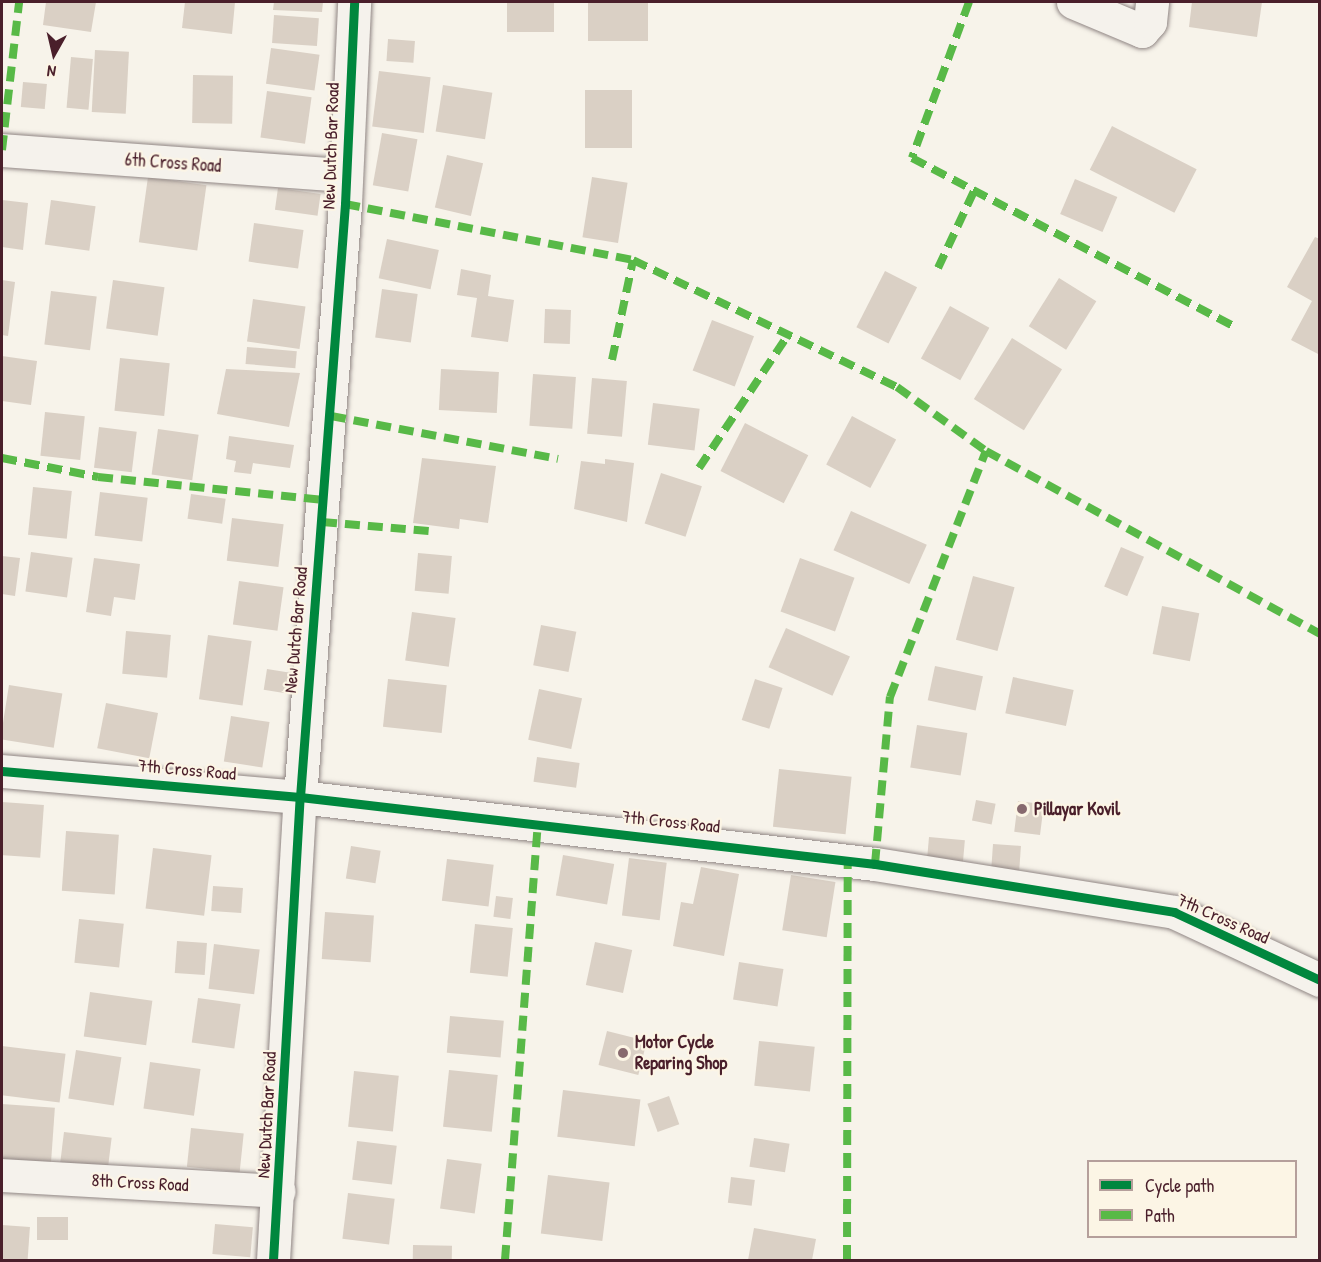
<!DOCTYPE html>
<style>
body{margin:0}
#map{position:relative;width:1321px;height:1262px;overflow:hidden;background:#f7f3ea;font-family:"Patrick Hand",sans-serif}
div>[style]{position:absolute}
.building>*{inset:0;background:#dad0c5;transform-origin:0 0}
.roads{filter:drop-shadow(0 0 2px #908684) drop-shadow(0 0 2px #908684)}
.minor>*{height:33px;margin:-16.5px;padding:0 16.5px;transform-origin:16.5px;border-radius:16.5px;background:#f5f2ec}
.quiet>*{height:8px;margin-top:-4px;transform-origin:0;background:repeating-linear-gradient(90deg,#58b947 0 15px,transparent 0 23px)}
.cycleway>*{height:9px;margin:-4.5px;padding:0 4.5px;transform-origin:4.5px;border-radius:4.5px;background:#00873e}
.dots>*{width:16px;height:16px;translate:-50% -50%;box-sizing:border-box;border:3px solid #fcf5e5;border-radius:50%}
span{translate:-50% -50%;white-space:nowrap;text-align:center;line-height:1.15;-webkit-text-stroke:4.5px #fcf5e5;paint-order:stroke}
.street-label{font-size:18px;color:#4a1f2b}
.poi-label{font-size:18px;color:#4a1f2b;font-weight:700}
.left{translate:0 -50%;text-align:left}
.frame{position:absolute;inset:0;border:3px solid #4a1f2b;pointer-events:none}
.legend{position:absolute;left:1087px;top:1160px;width:210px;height:78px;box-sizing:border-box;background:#fcf5e5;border:2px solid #b59f9b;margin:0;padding:8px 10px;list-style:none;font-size:18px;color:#4a1f2b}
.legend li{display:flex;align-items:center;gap:12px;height:30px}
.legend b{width:30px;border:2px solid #b59f9b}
.north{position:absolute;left:24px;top:24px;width:60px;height:60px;-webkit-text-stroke:4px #fcf5e5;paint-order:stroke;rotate:188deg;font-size:16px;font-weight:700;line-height:24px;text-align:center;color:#4a1f2b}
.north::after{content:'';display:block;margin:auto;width:21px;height:27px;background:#4a1f2b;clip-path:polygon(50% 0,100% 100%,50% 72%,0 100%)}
</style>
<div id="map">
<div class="building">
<div style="clip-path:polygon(46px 2px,96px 2px,91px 32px,43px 25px)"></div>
<div style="clip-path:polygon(185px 2px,235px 2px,232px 34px,182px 28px)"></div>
<div style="clip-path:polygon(274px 2px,323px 2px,322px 12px,273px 10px)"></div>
<div style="left:507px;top:2px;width:47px;height:30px"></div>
<div style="left:588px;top:2px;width:60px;height:39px"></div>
<div style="clip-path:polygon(1192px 2px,1262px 2px,1257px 37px,1189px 27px)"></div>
<div style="left:274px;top:15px;width:45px;height:28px;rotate:4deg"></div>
<div style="left:388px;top:39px;width:27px;height:22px;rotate:4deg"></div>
<div style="left:271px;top:48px;width:49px;height:36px;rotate:8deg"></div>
<div style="left:95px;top:50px;width:34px;height:62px;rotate:3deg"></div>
<div style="left:71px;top:57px;width:22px;height:51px;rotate:5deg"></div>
<div style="left:379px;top:71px;width:52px;height:56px;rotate:7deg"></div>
<div style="left:193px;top:75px;width:40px;height:48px;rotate:1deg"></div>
<div style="left:23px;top:82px;width:24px;height:25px;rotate:5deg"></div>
<div style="left:443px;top:85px;width:50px;height:47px;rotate:9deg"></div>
<div style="left:632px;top:90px;width:58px;height:47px;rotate:90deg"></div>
<div style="left:267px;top:91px;width:45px;height:47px;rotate:8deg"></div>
<div style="left:1112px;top:126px;width:95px;height:49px;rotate:27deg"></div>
<div style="left:382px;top:133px;width:36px;height:53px;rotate:10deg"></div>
<div style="left:447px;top:155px;width:37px;height:54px;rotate:13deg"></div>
<div style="left:148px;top:177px;width:59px;height:66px;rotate:8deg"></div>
<div style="left:592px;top:177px;width:36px;height:61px;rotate:9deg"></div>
<div style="left:1075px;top:179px;width:46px;height:38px;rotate:23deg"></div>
<div style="left:278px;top:188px;width:43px;height:22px;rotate:8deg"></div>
<div style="clip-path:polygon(2px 200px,28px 203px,23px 250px,2px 247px)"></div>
<div style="left:51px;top:200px;width:45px;height:45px;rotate:8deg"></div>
<div style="left:254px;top:223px;width:50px;height:39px;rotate:8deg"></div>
<div style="clip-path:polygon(1315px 237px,1320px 239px,1320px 355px,1291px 340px,1312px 301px,1287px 287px)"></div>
<div style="left:387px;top:239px;width:53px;height:40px;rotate:12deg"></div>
<div style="clip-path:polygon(461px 269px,491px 275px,488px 296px,514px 300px,508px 342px,471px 337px,477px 298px,457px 295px)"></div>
<div style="left:885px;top:271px;width:36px;height:63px;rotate:27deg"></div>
<div style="left:1059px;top:278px;width:44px;height:57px;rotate:32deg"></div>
<div style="clip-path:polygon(2px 280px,15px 282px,8px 336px,2px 335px)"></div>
<div style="left:113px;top:280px;width:52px;height:49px;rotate:8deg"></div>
<div style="left:382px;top:289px;width:36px;height:49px;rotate:8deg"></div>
<div style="left:51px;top:291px;width:46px;height:54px;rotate:7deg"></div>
<div style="left:253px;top:299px;width:53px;height:43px;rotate:8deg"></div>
<div style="left:950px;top:306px;width:45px;height:60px;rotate:29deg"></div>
<div style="left:545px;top:309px;width:26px;height:34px;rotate:2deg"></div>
<div style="left:712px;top:320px;width:45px;height:54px;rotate:21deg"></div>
<div style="left:1012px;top:338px;width:59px;height:72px;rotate:32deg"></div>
<div style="left:247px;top:347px;width:50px;height:17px;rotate:5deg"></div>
<div style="clip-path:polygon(2px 356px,37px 361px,31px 405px,2px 401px)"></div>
<div style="left:120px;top:358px;width:50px;height:53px;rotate:6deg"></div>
<div style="clip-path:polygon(226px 369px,300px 373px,289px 427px,217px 414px)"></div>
<div style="left:441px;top:369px;width:58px;height:41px;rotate:3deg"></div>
<div style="left:533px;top:374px;width:43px;height:52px;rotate:4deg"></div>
<div style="left:592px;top:378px;width:35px;height:56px;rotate:5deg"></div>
<div style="left:653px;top:403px;width:47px;height:42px;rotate:7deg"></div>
<div style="left:45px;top:412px;width:40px;height:44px;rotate:6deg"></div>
<div style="left:852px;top:416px;width:50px;height:55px;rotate:28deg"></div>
<div style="left:745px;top:423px;width:71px;height:54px;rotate:27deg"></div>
<div style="left:99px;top:427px;width:38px;height:41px;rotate:7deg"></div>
<div style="left:158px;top:429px;width:41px;height:46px;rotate:8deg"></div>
<div style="clip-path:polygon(229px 436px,294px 445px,290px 468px,253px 463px,251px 474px,234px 472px,236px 461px,226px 459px)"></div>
<div style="clip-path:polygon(422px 458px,496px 466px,488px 523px,460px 519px,459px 529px,413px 523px)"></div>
<div style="clip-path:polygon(605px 459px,634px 463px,627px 522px,574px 509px,581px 461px,605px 464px)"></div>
<div style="left:661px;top:473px;width:43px;height:53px;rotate:18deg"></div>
<div style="left:33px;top:487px;width:39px;height:48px;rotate:6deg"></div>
<div style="left:100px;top:492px;width:48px;height:44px;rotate:7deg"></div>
<div style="left:191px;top:494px;width:35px;height:25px;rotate:8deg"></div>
<div style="left:851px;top:511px;width:83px;height:43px;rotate:24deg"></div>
<div style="left:232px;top:518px;width:52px;height:43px;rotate:7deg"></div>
<div style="left:1121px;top:547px;width:25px;height:43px;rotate:23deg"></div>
<div style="left:31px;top:552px;width:42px;height:40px;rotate:8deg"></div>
<div style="left:418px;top:553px;width:34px;height:38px;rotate:5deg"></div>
<div style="clip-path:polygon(2px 556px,20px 558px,15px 596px,2px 594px)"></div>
<div style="clip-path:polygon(94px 558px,140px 564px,135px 600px,114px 597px,111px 616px,86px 612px)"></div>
<div style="left:800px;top:558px;width:58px;height:57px;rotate:20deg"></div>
<div style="left:973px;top:576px;width:43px;height:66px;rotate:15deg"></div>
<div style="left:239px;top:581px;width:45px;height:44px;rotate:8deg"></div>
<div style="left:1162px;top:606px;width:38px;height:49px;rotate:11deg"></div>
<div style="left:412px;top:612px;width:44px;height:49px;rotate:8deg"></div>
<div style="left:541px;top:625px;width:36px;height:41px;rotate:11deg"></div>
<div style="left:786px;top:628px;width:70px;height:43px;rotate:24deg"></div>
<div style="left:126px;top:631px;width:45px;height:43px;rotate:5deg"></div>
<div style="left:208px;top:635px;width:44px;height:65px;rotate:8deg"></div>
<div style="left:935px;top:666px;width:49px;height:35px;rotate:12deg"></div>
<div style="left:267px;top:669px;width:33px;height:21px;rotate:9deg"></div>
<div style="left:1013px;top:677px;width:62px;height:37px;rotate:12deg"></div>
<div style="left:388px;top:679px;width:59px;height:48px;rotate:6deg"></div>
<div style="left:755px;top:679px;width:29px;height:43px;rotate:18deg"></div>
<div style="left:9px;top:685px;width:54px;height:55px;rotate:9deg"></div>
<div style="left:539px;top:689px;width:44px;height:52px;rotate:12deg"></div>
<div style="left:106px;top:703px;width:53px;height:46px;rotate:11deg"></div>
<div style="left:231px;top:716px;width:39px;height:46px;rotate:9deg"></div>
<div style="left:917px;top:725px;width:51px;height:43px;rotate:9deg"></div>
<div style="left:537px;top:757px;width:43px;height:25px;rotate:8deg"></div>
<div style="left:779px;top:769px;width:73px;height:58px;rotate:6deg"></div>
<div style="left:976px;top:800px;width:20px;height:21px;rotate:11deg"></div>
<div style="left:1018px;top:801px;width:26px;height:31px;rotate:7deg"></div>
<div style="left:2px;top:802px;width:42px;height:53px;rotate:4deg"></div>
<div style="left:66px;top:831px;width:53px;height:60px;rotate:4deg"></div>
<div style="left:929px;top:837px;width:36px;height:25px;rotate:5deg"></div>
<div style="left:993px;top:844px;width:28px;height:27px;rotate:4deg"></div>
<div style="left:351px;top:846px;width:30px;height:33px;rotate:9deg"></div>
<div style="left:153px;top:848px;width:59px;height:61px;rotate:7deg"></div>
<div style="left:563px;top:855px;width:52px;height:41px;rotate:10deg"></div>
<div style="left:629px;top:858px;width:38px;height:58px;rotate:7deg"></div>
<div style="left:447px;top:859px;width:47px;height:42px;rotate:7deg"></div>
<div style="clip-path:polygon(701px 867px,739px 874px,724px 956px,673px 946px,681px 902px,693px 904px)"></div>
<div style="left:791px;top:875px;width:45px;height:56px;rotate:9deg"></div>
<div style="left:213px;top:886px;width:30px;height:25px;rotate:4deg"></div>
<div style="left:496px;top:896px;width:17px;height:21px;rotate:7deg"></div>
<div style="left:325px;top:912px;width:49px;height:47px;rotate:4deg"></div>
<div style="left:79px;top:919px;width:45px;height:44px;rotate:6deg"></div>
<div style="left:475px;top:924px;width:38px;height:49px;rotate:6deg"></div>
<div style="left:177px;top:941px;width:30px;height:32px;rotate:4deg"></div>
<div style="left:595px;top:942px;width:38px;height:44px;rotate:12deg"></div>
<div style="left:214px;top:944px;width:46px;height:45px;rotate:7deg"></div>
<div style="left:739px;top:962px;width:45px;height:38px;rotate:9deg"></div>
<div style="left:90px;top:992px;width:63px;height:45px;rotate:8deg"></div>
<div style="left:198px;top:998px;width:43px;height:45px;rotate:8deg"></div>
<div style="left:450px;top:1016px;width:54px;height:37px;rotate:5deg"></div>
<div style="left:607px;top:1031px;width:41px;height:35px;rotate:14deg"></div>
<div style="left:759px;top:1041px;width:56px;height:45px;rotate:6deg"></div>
<div style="left:2px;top:1046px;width:64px;height:49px;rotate:7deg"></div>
<div style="left:76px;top:1050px;width:46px;height:49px;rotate:9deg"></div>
<div style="left:150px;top:1062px;width:51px;height:47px;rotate:8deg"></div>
<div style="left:449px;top:1070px;width:49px;height:57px;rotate:6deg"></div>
<div style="left:354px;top:1071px;width:45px;height:56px;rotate:6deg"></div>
<div style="left:563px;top:1090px;width:78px;height:47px;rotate:7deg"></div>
<div style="left:669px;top:1096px;width:30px;height:23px;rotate:70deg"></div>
<div style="left:2px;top:1104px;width:53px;height:55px;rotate:4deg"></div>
<div style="left:191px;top:1128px;width:53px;height:39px;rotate:6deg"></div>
<div style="left:64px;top:1132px;width:48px;height:38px;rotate:7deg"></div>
<div style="left:754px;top:1138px;width:36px;height:29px;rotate:9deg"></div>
<div style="left:357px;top:1141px;width:40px;height:39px;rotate:7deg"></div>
<div style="left:447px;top:1159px;width:35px;height:50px;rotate:8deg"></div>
<div style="left:548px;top:1175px;width:62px;height:59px;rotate:7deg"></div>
<div style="left:731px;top:1177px;width:24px;height:26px;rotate:7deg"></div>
<div style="left:348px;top:1193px;width:47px;height:46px;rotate:7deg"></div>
<div style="left:37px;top:1217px;width:31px;height:23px"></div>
<div style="left:215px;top:1224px;width:38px;height:30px;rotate:5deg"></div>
<div style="left:2px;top:1225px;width:28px;height:35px;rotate:4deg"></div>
<div style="clip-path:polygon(754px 1228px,816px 1239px,812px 1260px,748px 1260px)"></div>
<div style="left:413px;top:1245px;width:39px;height:15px;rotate:1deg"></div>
</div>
<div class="roads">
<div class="minor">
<div style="left:1073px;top:2px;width:75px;rotate:22.8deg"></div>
<div style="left:1142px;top:31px;width:12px;rotate:-48deg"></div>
<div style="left:1150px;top:22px;width:20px;rotate:-84deg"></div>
<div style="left:2px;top:150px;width:344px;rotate:4.2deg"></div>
<div style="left:2px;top:771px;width:299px;rotate:5deg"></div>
<div style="left:300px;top:797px;width:579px;rotate:6.65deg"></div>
<div style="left:875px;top:864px;width:303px;rotate:9.1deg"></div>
<div style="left:1174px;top:912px;width:161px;rotate:25deg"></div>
<div style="left:2px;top:1175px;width:277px;rotate:3.3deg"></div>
<div style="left:273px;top:1260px;width:464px;rotate:-86.7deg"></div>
<div style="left:300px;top:797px;width:595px;rotate:-85.66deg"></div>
<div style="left:345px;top:204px;width:202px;rotate:-87.4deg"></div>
</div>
</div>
<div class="quiet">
<div style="left:969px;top:2px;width:166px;rotate:110.1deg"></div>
<div style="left:912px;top:158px;width:365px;rotate:27.6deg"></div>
<div style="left:2px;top:150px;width:149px;rotate:-83.4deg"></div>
<div style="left:345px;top:204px;width:293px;rotate:11deg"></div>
<div style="left:633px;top:260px;width:293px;rotate:25.7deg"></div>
<div style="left:897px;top:387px;width:110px;rotate:35.7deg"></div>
<div style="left:986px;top:451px;width:381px;rotate:28.7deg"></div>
<div style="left:938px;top:268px;width:85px;rotate:-64.9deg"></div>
<div style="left:612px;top:360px;width:102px;rotate:-78.1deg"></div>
<div style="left:331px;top:416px;width:231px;rotate:10.7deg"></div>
<div style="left:2px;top:458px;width:98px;rotate:11.2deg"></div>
<div style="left:98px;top:477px;width:227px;rotate:5.8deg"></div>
<div style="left:699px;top:468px;width:160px;rotate:-56.2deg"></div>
<div style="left:322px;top:522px;width:107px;rotate:4.8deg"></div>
<div style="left:875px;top:864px;width:168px;rotate:-84.9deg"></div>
<div style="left:890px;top:697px;width:264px;rotate:-68.7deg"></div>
<div style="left:505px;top:1260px;width:436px;rotate:-85.7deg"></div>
<div style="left:847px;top:1260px;width:399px;rotate:-89.9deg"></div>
</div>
<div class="cycleway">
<div style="left:2px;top:771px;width:299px;rotate:5deg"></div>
<div style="left:300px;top:797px;width:579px;rotate:6.65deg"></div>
<div style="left:875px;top:864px;width:303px;rotate:9.1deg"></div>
<div style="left:1174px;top:912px;width:161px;rotate:25deg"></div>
<div style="left:273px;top:1260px;width:464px;rotate:-86.7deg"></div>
<div style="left:300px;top:797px;width:595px;rotate:-85.66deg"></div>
<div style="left:345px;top:204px;width:202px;rotate:-87.4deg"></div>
</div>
<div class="dots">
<div style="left:1022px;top:809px;background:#87696e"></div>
<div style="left:623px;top:1053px;background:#87696e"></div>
</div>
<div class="street-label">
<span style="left:331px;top:146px;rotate:-88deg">New Dutch Bar Road</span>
<span style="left:173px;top:163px;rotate:4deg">6th Cross Road</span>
<span style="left:296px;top:630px;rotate:-85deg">New Dutch Bar Road</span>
<span style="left:187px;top:770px;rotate:5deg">7th Cross Road</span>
<span style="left:671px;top:822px;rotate:6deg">7th Cross Road</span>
<span style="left:1223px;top:919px;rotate:24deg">7th Cross Road</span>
<span style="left:267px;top:1115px;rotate:-87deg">New Dutch Bar Road</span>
<span style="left:140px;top:1183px;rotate:3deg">8th Cross Road</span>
</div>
<div class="poi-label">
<span class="left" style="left:1034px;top:809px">Pillayar Kovil</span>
<span class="left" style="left:635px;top:1053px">Motor Cycle<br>Reparing Shop</span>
</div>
<div class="frame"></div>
<ul class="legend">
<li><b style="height:8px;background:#00873e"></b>Cycle path</li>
<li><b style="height:8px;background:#58b947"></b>Path</li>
</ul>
<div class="north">N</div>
</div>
